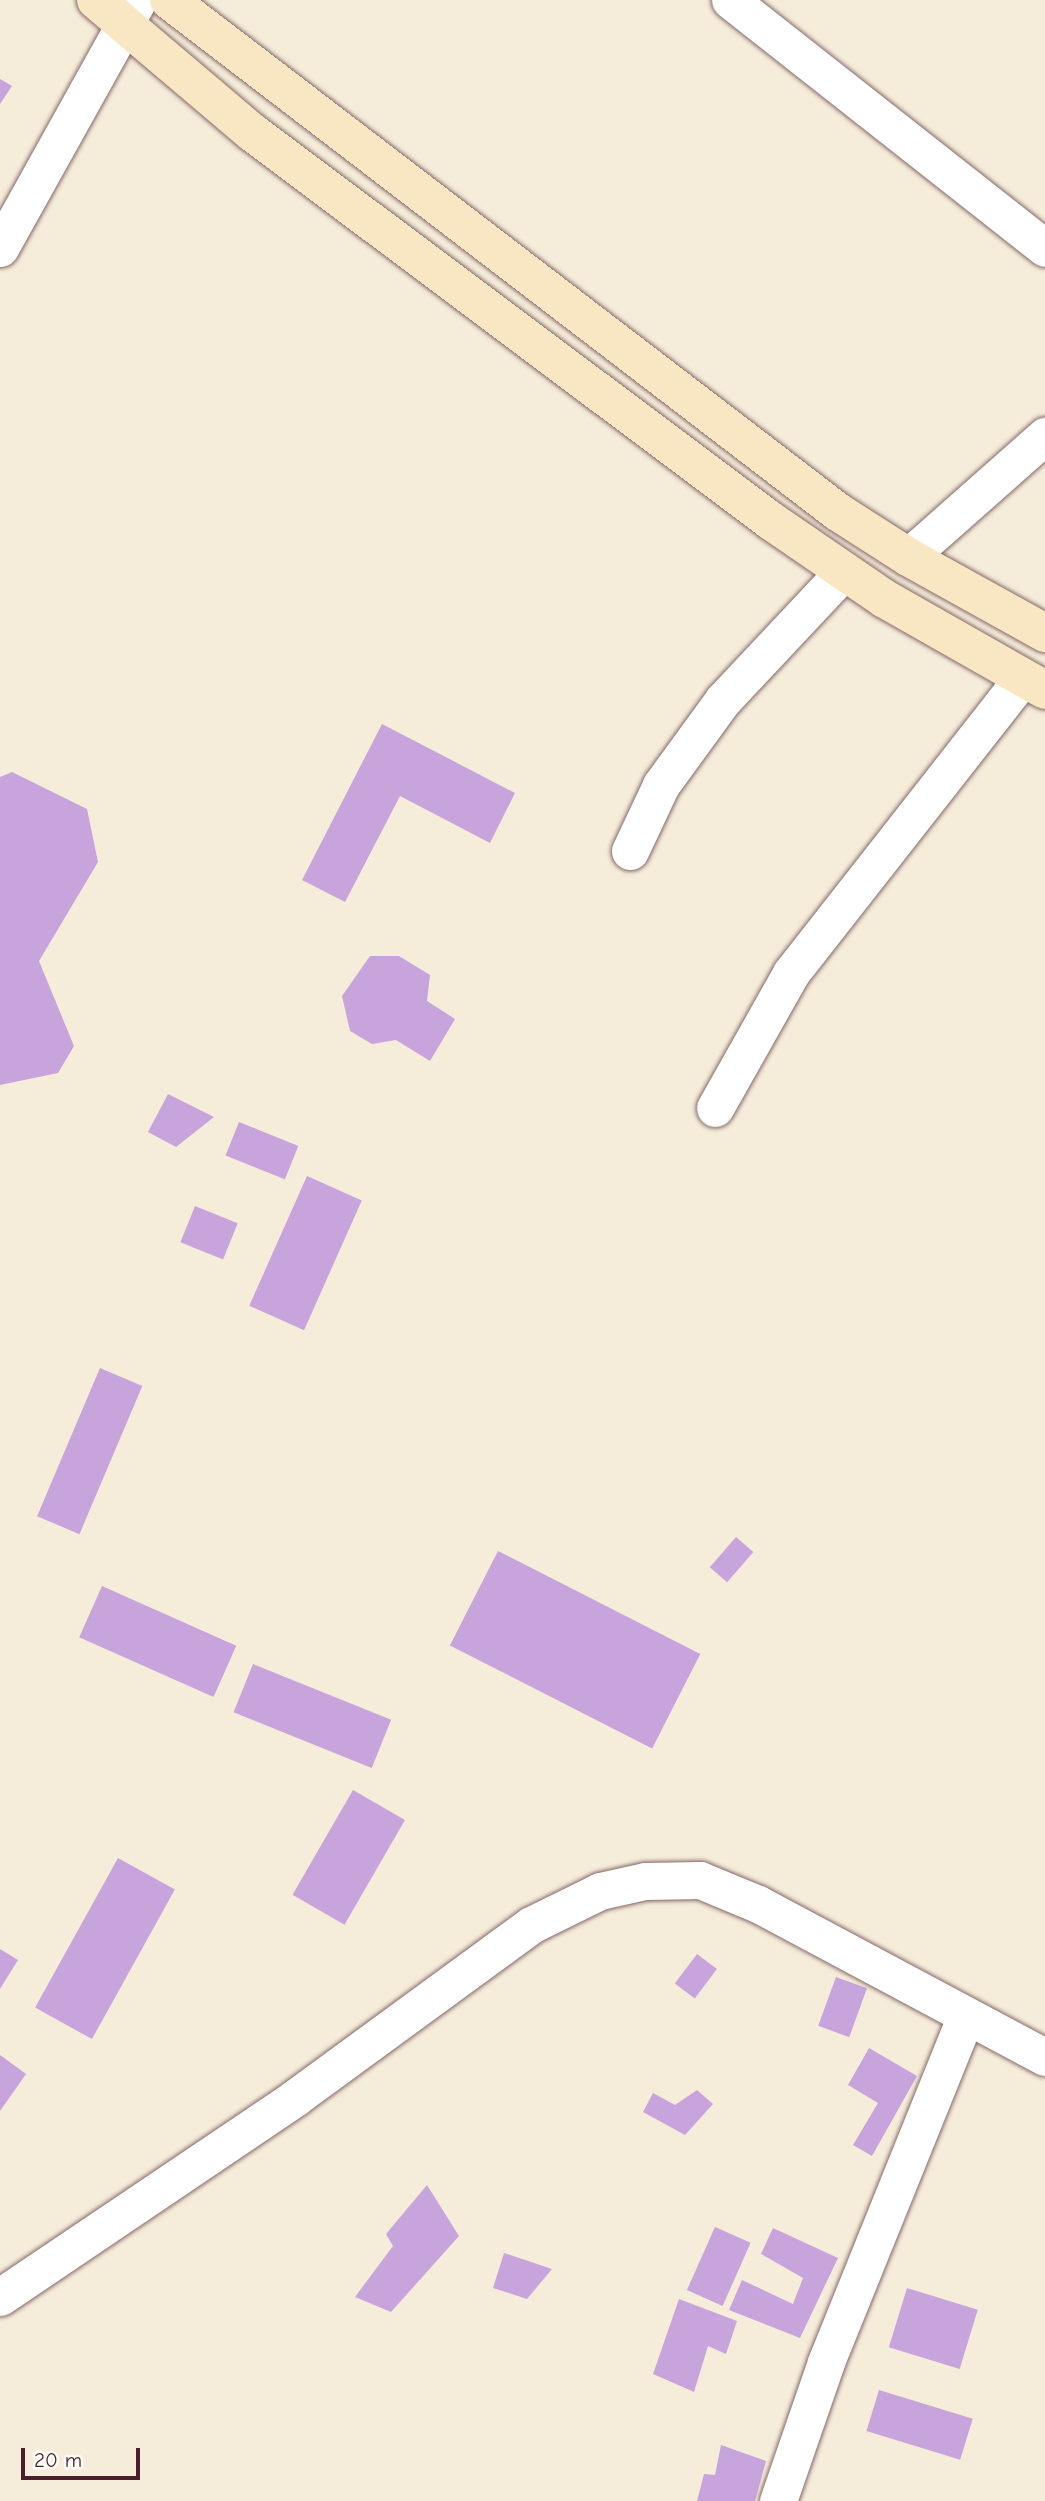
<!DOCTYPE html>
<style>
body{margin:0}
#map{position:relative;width:1045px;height:2501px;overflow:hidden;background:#f5edda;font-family:"Comic Neue",sans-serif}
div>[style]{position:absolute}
.building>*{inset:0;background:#c7a4dc;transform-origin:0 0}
.roads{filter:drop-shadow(0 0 2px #866768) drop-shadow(0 0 2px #866768)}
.minor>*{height:37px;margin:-18.5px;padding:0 18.5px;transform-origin:18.5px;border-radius:18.5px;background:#fff}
.secondary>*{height:38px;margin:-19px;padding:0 19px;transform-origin:19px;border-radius:19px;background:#f9e7c3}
span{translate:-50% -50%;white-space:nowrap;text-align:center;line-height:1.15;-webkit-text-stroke:7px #fdfcf7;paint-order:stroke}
.scale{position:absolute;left:21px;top:2448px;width:119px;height:32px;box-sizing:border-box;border:4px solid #4a1f2b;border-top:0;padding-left:9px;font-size:21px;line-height:24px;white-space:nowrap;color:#4a1f2b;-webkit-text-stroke:5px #fdfcf7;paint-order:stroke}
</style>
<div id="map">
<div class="building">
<div style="clip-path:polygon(0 79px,12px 86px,0 104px)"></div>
<div style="clip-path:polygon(382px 724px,515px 793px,490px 843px,400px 796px,345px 902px,302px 880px)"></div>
<div style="clip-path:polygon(12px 772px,87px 809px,98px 862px,39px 961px,74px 1046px,58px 1073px,0 1085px,0 777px)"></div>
<div style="clip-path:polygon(370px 956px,399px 956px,430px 975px,427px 1001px,455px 1019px,430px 1061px,396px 1040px,372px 1044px,350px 1031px,342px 996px)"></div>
<div style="clip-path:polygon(168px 1094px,214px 1117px,176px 1147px,148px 1132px)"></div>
<div style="left:239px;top:1122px;width:64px;height:36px;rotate:22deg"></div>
<div style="left:307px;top:1176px;width:60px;height:142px;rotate:24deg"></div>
<div style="left:195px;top:1206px;width:46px;height:39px;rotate:22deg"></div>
<div style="left:100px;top:1368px;width:46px;height:161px;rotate:23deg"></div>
<div style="left:736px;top:1537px;width:23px;height:40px;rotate:41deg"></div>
<div style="left:498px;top:1551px;width:227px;height:106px;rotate:27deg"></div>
<div style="left:102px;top:1586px;width:147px;height:56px;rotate:24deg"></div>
<div style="left:253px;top:1664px;width:149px;height:52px;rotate:22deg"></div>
<div style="left:353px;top:1790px;width:60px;height:121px;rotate:30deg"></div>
<div style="left:118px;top:1858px;width:65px;height:171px;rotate:29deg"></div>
<div style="clip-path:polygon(0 1949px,18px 1960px,0 1989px)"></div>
<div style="left:697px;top:1954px;width:25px;height:37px;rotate:37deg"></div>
<div style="left:836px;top:1977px;width:33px;height:52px;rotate:20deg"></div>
<div style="clip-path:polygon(869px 2048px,917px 2076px,872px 2156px,853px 2145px,878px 2103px,848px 2085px)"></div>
<div style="clip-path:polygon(0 2055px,26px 2074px,0 2111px)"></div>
<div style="clip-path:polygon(697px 2090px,713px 2104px,685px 2135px,643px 2112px,653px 2093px,675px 2105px)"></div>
<div style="clip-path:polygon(427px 2185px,459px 2236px,391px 2312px,355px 2297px,393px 2246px,386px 2234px)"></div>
<div style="left:715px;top:2227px;width:39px;height:69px;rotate:24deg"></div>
<div style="clip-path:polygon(773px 2228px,838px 2258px,800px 2338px,729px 2310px,742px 2280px,793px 2304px,803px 2278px,761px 2254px)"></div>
<div style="clip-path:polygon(504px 2253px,552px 2269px,527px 2299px,493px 2288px)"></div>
<div style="left:907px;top:2288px;width:74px;height:62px;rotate:17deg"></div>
<div style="clip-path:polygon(679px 2299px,737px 2321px,726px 2354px,708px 2346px,694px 2392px,653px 2374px)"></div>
<div style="left:879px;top:2390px;width:98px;height:43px;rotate:17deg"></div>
<div style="clip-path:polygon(721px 2445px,766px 2461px,755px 2501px,697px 2501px,704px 2474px,715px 2475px)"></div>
</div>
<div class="roads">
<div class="minor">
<div style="left:730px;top:0;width:401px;rotate:38.2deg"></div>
<div style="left:0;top:248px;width:284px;rotate:-60.9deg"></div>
<div style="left:908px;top:557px;width:183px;rotate:-41.5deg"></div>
<div style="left:630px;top:851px;width:73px;rotate:-64.8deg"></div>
<div style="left:661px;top:785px;width:105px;rotate:-53.9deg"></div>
<div style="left:723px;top:700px;width:177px;rotate:-46.8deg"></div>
<div style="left:715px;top:1108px;width:155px;rotate:-60.6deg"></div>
<div style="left:791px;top:973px;width:375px;rotate:-51.9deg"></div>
<div style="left:0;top:2297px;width:357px;rotate:-34deg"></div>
<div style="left:296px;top:2097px;width:291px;rotate:-36.2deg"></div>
<div style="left:531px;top:1925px;width:77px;rotate:-26.2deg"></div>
<div style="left:600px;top:1891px;width:46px;rotate:-12.5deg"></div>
<div style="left:645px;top:1881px;width:55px;rotate:-1deg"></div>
<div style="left:700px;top:1880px;width:63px;rotate:22.5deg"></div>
<div style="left:758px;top:1904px;width:325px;rotate:28.1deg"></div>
<div style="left:778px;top:2501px;width:147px;rotate:-70.9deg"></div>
<div style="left:826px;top:2362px;width:373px;rotate:-68deg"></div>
</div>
<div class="secondary">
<div style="left:96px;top:0;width:206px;rotate:40.3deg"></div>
<div style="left:253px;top:133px;width:647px;rotate:36.83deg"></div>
<div style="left:771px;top:521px;width:138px;rotate:34.4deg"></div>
<div style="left:885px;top:599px;width:184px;rotate:29.6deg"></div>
<div style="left:169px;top:0;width:842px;rotate:37.43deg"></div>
<div style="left:838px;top:512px;width:83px;rotate:32.7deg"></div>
<div style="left:908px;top:557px;width:157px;rotate:29deg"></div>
</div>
</div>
<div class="scale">20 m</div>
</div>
